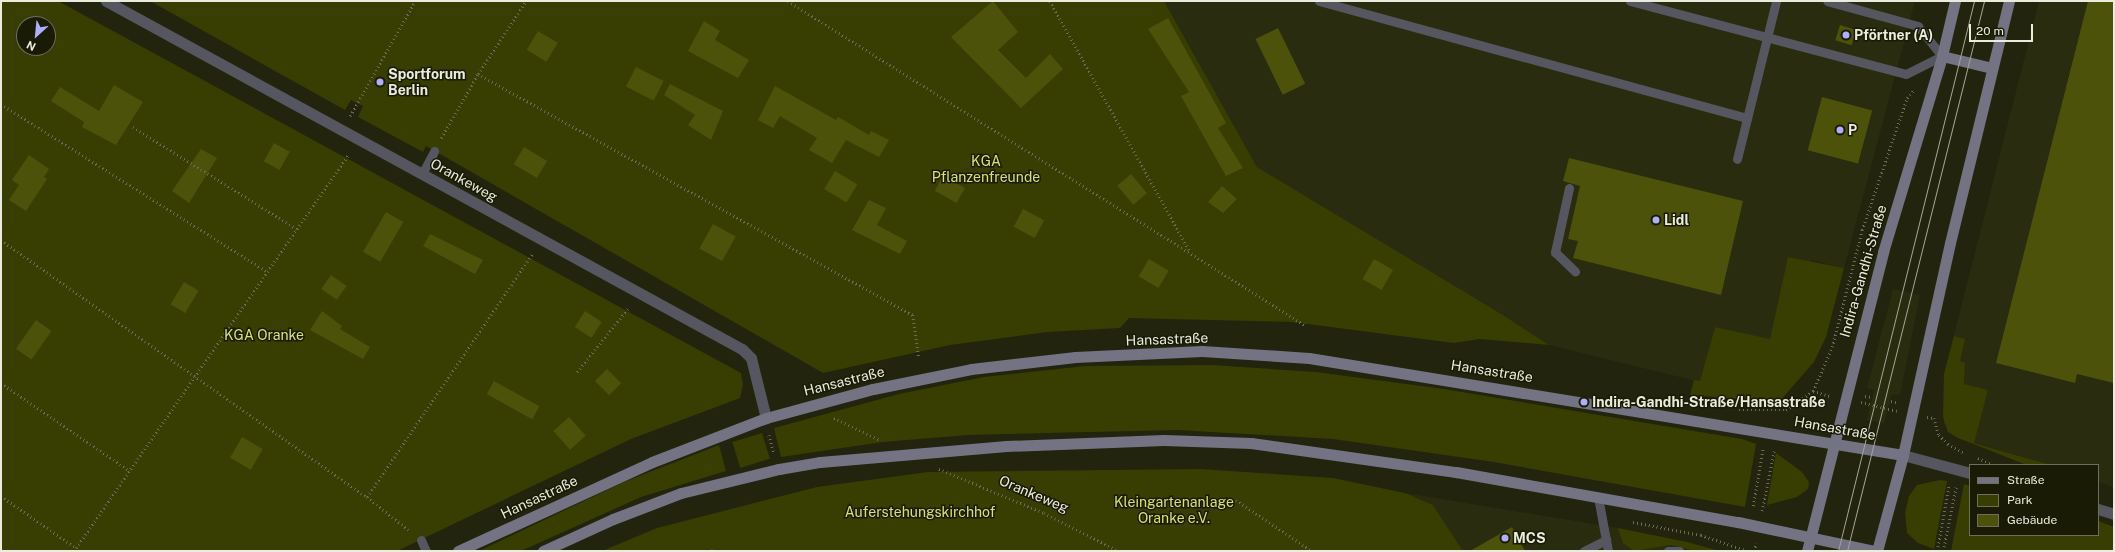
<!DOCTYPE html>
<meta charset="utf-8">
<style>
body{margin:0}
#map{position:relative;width:2115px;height:552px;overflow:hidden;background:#22240e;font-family:"Public Sans",sans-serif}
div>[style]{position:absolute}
.built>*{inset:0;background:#292c0e}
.green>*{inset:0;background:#383d02;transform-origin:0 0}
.building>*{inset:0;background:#4d520b;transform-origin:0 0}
.path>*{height:2.5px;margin-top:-1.25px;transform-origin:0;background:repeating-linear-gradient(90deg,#6a6c58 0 1px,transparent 0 4px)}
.service>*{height:9px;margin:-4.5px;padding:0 4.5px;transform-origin:4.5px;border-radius:4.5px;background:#565661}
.minor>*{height:11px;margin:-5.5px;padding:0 5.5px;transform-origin:5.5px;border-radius:5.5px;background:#565661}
.secondary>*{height:11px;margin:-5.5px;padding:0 5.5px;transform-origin:5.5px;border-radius:5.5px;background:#737384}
.tram>*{height:1px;margin:-0.5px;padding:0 0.5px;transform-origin:0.5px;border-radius:0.5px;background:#a4a695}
.dots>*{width:11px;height:11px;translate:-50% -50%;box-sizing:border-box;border:2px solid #191b05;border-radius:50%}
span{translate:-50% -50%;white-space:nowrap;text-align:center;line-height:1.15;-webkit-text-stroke:3px #191b05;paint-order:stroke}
.poi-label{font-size:14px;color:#eaecde;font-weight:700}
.left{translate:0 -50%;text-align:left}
.park-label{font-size:14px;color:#d5e26d}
.street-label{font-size:14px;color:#eaecde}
.frame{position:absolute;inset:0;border:2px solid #eaecde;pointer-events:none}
.legend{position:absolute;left:1969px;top:464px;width:130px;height:72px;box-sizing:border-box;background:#191b05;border:1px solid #6d6f5c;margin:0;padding:5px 7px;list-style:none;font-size:12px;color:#eaecde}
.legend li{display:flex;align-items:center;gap:8px;height:20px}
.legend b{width:20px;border:1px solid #6d6f5c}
.north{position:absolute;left:16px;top:16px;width:40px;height:40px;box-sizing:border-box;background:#191b05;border:1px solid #6d6f5c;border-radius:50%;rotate:207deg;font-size:11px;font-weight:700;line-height:16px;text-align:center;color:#eaecde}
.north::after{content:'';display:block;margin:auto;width:14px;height:18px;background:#afaefa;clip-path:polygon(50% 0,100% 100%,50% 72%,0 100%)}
.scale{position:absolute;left:1969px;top:24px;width:64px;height:18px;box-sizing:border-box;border:2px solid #eaecde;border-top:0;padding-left:5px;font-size:12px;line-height:14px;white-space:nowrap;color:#eaecde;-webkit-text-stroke:3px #191b05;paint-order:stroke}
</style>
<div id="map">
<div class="built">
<div style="clip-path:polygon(1164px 1px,1915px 1px,1844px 268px,1811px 260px,1788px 344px,1715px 327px,1700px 382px,1549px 345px,1503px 315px,1257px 167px)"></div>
<div style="clip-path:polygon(2039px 1px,2114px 1px,2114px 487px,2098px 482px,2098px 465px,2051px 465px,1958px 438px,1944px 424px,1944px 374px)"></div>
<div style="clip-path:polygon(1893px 289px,1920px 295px,1900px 395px,1892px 394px,1884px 424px,1867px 420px,1874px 390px,1867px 388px)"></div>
<div style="clip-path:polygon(1405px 493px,1618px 528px,1720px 551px,1463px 551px,1433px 505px)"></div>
</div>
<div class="green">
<div style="clip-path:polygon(evenodd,1px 1px,58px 1px,741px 373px,743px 385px,740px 398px,631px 439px,397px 551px,1px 551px,1px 1px,24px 24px,48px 24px,48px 48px,24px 48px,24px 24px)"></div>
<div style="clip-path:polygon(150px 1px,1164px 1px,1257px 167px,1503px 315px,1549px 345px,1479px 339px,1454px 343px,1292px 322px,1129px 318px,1120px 328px,1047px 332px,950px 345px,823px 373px,426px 146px,423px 152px,358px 117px,363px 106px,351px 100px,345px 110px)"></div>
<div style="clip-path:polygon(1788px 257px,1844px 268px,1826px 337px,1814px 362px,1779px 402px,1690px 395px,1694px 380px,1700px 381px,1715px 327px,1770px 339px)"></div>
<div style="clip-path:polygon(1954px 336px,1965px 339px,1960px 361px,1965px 363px,1964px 384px,1988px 390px,1974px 443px,2051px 465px,2024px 464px,1958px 438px,1948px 432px,1943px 417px,1944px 374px)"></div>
<div style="clip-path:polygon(1212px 365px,1316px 372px,1444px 389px,1742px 439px,1756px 444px,1745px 507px,1494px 462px,1333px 439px,1177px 430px,968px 435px,883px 442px,781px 457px,774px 428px,899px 394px,984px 377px,1085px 366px)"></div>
<div style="left:762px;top:433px;width:27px;height:31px;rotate:73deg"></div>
<div style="clip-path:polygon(719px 445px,726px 471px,641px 497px,521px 551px,479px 551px,624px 482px)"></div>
<div style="clip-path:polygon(1776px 453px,1802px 472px,1809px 482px,1808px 489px,1797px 497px,1767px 505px)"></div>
<div style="clip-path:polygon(1200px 469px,1333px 478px,1405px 493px,1433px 505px,1463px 551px,602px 551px,657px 528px,817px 487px,928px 472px)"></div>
<div style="clip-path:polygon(1940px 480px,1947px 481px,1934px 549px,1918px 543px,1907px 533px,1905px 513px,1909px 496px,1917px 485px)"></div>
<div style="clip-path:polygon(1964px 484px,1970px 486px,1970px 535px,2098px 535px,2098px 521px,2114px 527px,2114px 551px,1951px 551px)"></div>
<div style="clip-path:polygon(1618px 528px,1687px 542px,1720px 551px,1696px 551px,1671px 545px,1634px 551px,1623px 543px)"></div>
</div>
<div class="building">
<div style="clip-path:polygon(993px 1px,1018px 32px,998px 50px,1026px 78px,1050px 54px,1063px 69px,1021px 108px,951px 37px)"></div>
<div style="clip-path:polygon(2088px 1px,2114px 1px,2114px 383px,2077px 374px,2075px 383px,1996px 363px)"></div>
<div style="clip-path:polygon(1168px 18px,1226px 123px,1218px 128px,1243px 168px,1226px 176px,1181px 96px,1189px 92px,1148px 29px)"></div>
<div style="clip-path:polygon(704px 21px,720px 31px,715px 40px,749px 60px,738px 78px,688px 51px)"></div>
<div style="left:1840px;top:25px;width:17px;height:16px;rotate:17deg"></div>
<div style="left:1278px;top:28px;width:62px;height:25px;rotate:64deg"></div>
<div style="left:538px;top:31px;width:23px;height:22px;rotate:31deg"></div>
<div style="left:636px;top:67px;width:31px;height:22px;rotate:27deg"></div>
<div style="clip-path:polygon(670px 84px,723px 111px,711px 140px,688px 125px,695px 115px,664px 95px)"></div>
<div style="clip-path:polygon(114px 85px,143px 102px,116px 145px,82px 127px,84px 122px,51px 101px,60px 87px,99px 111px)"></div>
<div style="clip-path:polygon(775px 86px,836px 120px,838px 117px,869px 135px,871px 131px,889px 140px,879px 157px,846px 140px,832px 163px,809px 150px,817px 138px,780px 116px,773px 128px,758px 120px)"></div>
<div style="left:1822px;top:97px;width:52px;height:55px;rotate:15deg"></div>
<div style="left:274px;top:143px;width:18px;height:21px;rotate:29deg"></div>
<div style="left:524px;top:147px;width:27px;height:20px;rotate:31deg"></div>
<div style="clip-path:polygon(201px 149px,217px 158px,189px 203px,172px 191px)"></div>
<div style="clip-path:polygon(29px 155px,49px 169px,44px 177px,47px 179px,26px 211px,9px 200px,19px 185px,12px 180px)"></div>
<div style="clip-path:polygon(1569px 158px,1743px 201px,1721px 295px,1573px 258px,1578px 241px,1568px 239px,1580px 186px,1563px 181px)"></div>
<div style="left:835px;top:171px;width:26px;height:21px;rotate:31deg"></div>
<div style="left:1131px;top:174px;width:25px;height:18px;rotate:50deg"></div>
<div style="left:943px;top:176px;width:25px;height:17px;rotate:29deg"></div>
<div style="clip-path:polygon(1222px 186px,1237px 199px,1223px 213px,1208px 202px)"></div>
<div style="clip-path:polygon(869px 200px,886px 208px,877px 225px,907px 241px,900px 254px,852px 230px)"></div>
<div style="left:1023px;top:209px;width:24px;height:20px;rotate:28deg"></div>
<div style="left:386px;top:212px;width:20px;height:46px;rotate:30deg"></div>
<div style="left:713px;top:224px;width:26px;height:28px;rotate:29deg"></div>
<div style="clip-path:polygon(430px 234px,483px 260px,475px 274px,423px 246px)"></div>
<div style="left:1149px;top:259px;width:23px;height:20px;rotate:31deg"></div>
<div style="left:1374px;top:259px;width:22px;height:23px;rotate:30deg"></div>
<div style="left:331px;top:275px;width:19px;height:17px;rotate:35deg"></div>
<div style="left:184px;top:282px;width:17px;height:26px;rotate:31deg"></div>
<div style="clip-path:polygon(322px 311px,342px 326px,340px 329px,370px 347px,363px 359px,310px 330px)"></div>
<div style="left:585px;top:311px;width:20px;height:19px;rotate:33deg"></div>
<div style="left:36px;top:320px;width:19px;height:35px;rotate:35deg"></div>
<div style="left:607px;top:369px;width:20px;height:17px;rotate:45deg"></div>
<div style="left:494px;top:381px;width:52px;height:15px;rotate:29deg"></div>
<div style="left:569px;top:417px;width:25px;height:21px;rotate:48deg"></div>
<div style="left:242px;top:437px;width:24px;height:24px;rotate:30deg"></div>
<div style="clip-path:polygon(1512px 527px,1525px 551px,1470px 551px)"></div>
</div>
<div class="path">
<div style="left:788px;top:1px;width:610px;rotate:32.08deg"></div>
<div style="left:1050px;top:1px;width:287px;rotate:60.8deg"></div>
<div style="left:478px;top:74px;width:497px;rotate:29deg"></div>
<div style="left:913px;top:315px;width:43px;rotate:82.1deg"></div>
<div style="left:1px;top:104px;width:313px;rotate:32.2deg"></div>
<div style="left:350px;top:116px;width:132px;rotate:-60.5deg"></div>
<div style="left:133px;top:127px;width:193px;rotate:31.9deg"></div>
<div style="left:441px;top:138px;width:74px;rotate:-60deg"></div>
<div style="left:478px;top:74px;width:87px;rotate:-56.7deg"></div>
<div style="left:1px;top:240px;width:447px;rotate:35.1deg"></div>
<div style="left:367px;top:497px;width:55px;rotate:38.3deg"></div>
<div style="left:577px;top:372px;width:83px;rotate:-51.3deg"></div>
<div style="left:1px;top:383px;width:156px;rotate:34.3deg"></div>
<div style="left:1813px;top:391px;width:19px;rotate:16deg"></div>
<div style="left:1865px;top:396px;width:7px;rotate:8deg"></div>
<div style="left:1891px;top:401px;width:7px;rotate:16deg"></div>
<div style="left:1861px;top:402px;width:37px;rotate:14deg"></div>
<div style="left:1739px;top:410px;width:47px"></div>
<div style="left:1786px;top:410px;width:33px;rotate:-35deg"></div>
<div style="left:1813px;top:391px;width:48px;rotate:-66.6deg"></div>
<div style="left:1832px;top:347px;width:121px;rotate:-75.6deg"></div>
<div style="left:1862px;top:230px;width:139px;rotate:-71.2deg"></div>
<div style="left:1907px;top:98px;width:11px;rotate:-49deg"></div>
<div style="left:1927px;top:417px;width:7px;rotate:8deg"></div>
<div style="left:1934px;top:418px;width:18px;rotate:74deg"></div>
<div style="left:1939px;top:435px;width:13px;rotate:45deg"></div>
<div style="left:1948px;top:444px;width:18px;rotate:29deg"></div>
<div style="left:834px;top:418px;width:51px;rotate:25.6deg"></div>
<div style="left:769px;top:435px;width:19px;rotate:74deg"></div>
<div style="left:1978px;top:458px;width:17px;rotate:25deg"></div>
<div style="left:939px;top:469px;width:114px;rotate:22.7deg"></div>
<div style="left:1044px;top:513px;width:84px;rotate:26.9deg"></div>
<div style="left:1px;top:496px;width:91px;rotate:34.7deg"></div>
<div style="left:76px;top:548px;width:479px;rotate:-55.3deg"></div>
<div style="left:367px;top:497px;width:294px;rotate:-55.8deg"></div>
<div style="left:1236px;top:500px;width:92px;rotate:33.9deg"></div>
<div style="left:1753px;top:506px;width:59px;rotate:-80.2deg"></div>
<div style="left:1762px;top:511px;width:61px;rotate:-78.7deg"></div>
<div style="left:1633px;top:522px;width:69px;rotate:10.8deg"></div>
<div style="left:1701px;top:535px;width:50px;rotate:18.8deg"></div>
<div style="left:711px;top:550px;width:2px;rotate:27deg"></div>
<div style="left:1754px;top:551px;width:8px;rotate:-76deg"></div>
<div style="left:1937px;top:551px;width:67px;rotate:-79.7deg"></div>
<div style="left:1943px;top:551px;width:65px;rotate:-78.5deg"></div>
</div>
<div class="service">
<div style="left:1319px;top:1px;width:444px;rotate:15.3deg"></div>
<div style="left:1630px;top:1px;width:285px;rotate:14.8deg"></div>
<div style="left:1906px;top:74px;width:40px;rotate:-26.6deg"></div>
<div style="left:1942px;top:56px;width:38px;rotate:-129deg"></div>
<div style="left:1918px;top:26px;width:94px;rotate:-164.6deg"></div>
<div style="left:1737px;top:159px;width:163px;rotate:-76.1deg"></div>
<div style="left:422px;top:174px;width:26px;rotate:-62deg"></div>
<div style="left:1569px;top:188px;width:66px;rotate:102.3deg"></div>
<div style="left:1555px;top:252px;width:28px;rotate:44deg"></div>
<div style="left:1598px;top:497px;width:55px;rotate:79.5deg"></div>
<div style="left:421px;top:540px;width:12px;rotate:66deg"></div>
<div style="left:1584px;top:551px;width:25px;rotate:-27deg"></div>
<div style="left:1668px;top:551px;width:11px"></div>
</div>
<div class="minor">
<div style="left:106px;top:1px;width:725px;rotate:28.69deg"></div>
<div style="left:742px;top:349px;width:13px;rotate:45deg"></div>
<div style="left:751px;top:358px;width:62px;rotate:76deg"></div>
<div style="left:1903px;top:455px;width:69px;rotate:15deg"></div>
<div style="left:2098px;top:509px;width:17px;rotate:17deg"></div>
</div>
<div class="secondary">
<div style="left:1942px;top:56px;width:51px;rotate:13.5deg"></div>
<div style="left:458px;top:551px;width:213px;rotate:-24.6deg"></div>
<div style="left:652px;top:462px;width:122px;rotate:-21.1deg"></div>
<div style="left:766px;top:418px;width:111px;rotate:-15.2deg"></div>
<div style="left:873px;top:389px;width:100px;rotate:-11.5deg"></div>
<div style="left:971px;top:369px;width:105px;rotate:-6.6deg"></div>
<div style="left:1075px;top:357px;width:127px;rotate:-2.7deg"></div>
<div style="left:1202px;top:351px;width:107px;rotate:3.7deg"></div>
<div style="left:1309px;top:358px;width:602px;rotate:9.27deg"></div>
<div style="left:543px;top:551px;width:77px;rotate:-24.6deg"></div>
<div style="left:613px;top:519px;width:73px;rotate:-20.9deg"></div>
<div style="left:681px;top:493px;width:101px;rotate:-13.8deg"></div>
<div style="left:779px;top:469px;width:42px;rotate:-9.7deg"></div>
<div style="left:820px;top:462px;width:187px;rotate:-4.9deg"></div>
<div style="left:1006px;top:446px;width:158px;rotate:-2.2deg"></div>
<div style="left:1164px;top:440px;width:87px;rotate:2deg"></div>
<div style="left:1251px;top:443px;width:207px;rotate:8.1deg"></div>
<div style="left:1456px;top:472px;width:286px;rotate:10.1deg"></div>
<div style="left:1738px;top:522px;width:139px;rotate:12deg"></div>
<div style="left:1807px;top:551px;width:309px;rotate:-75.7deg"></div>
<div style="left:1883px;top:252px;width:205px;rotate:-73.2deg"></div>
<div style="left:1942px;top:56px;width:57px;rotate:-76.7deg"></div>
<div style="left:1877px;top:551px;width:99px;rotate:-74.8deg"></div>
<div style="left:1903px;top:455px;width:217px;rotate:-77.5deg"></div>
<div style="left:1950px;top:243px;width:249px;rotate:-76.3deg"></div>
</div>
<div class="tram">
<div style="left:1838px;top:551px;width:567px;rotate:-76.11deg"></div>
<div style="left:1847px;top:551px;width:567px;rotate:-76.01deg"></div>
</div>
<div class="dots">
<div style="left:1846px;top:35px;background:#afaefa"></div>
<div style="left:380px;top:82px;background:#afaefa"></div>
<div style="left:1840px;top:130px;background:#afaefa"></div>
<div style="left:1656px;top:220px;background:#afaefa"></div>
<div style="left:1584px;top:402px;background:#afaefa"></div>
<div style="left:1505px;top:538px;background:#afaefa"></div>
</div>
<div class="poi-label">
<span class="left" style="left:1854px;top:35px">Pförtner (A)</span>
<span class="left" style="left:388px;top:82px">Sportforum<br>Berlin</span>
<span class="left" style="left:1848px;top:130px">P</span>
<span class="left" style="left:1664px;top:220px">Lidl</span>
<span class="left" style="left:1592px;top:402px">Indira-Gandhi-Straße/Hansastraße</span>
<span class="left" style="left:1513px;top:538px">MCS</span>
</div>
<div class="park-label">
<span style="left:986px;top:169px">KGA<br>Pflanzenfreunde</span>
<span style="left:264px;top:335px">KGA Oranke</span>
<span style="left:1174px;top:510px">Kleingartenanlage<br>Oranke e.V.</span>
<span style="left:920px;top:512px">Auferstehungskirchhof</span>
</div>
<div class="street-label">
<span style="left:464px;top:180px;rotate:29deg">Orankeweg</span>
<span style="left:1863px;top:271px;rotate:-74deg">Indira-Gandhi-Straße</span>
<span style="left:1167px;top:339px;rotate:-2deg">Hansastraße</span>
<span style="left:1492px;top:371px;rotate:9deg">Hansastraße</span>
<span style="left:844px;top:381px;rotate:-14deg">Hansastraße</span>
<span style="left:1835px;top:428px;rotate:10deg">Hansastraße</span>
<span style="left:1034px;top:494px;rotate:23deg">Orankeweg</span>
<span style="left:539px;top:497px;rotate:-25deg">Hansastraße</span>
</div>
<div class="frame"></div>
<ul class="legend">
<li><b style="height:5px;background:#737384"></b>Straße</li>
<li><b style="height:11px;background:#383d02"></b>Park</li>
<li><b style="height:11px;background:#4d520b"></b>Gebäude</li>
</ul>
<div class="north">N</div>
<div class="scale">20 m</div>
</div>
